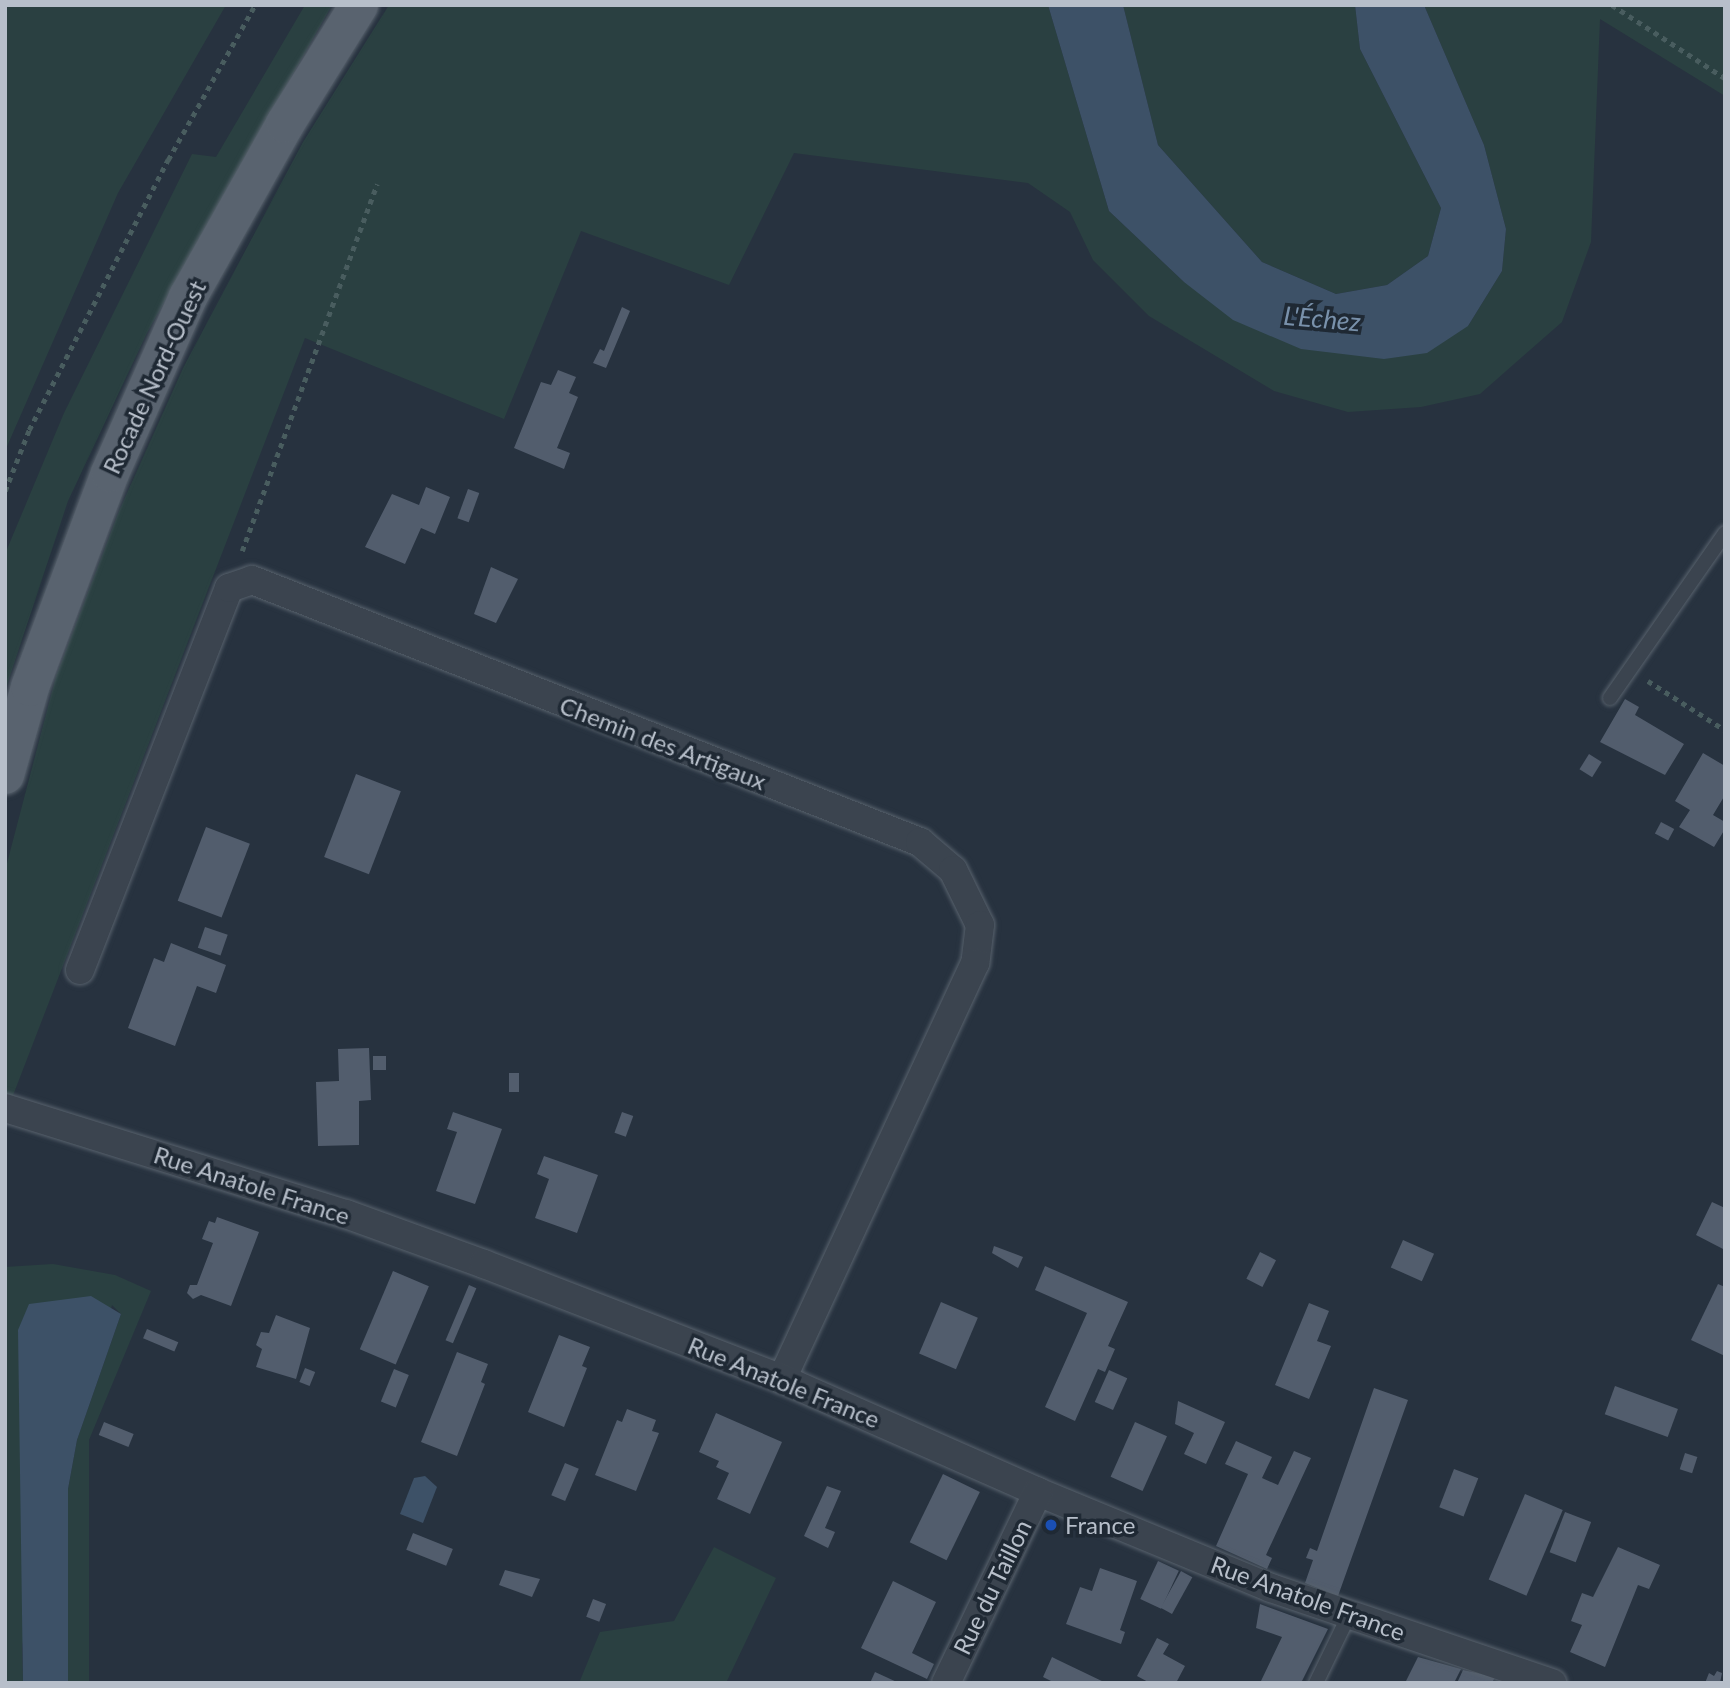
<!DOCTYPE html>
<meta charset="utf-8">
<style>
body{margin:0}
#map{position:relative;width:1730px;height:1688px;overflow:hidden;background:#27323f;font-family:Lato,sans-serif}
div>[style]{position:absolute}
.green>*{inset:0;background:#2a4041}
.water>*{inset:0;background:#3d5167}
.building>*{inset:0;background:#525d6d;transform-origin:0 0}
.path>*{height:4.5px;margin-top:-2.25px;transform-origin:0;background:repeating-linear-gradient(90deg,#495d5f 0 5px,transparent 0 10px)}
.roads{filter:drop-shadow(0 0 2px #58626d) drop-shadow(0 0 2px #58626d)}
.lane>*{height:14px;margin:-7px;padding:0 7px;transform-origin:7px;border-radius:7px;background:#3b444f}
.street>*{height:28px;margin:-14px;padding:0 14px;transform-origin:14px;border-radius:14px;background:#3b444f}
.primary>*{height:38px;margin:-19px;padding:0 19px;transform-origin:19px;border-radius:19px;background:#59636f}
.dots>*{width:19px;height:19px;translate:-50% -50%;box-sizing:border-box;border:4px solid #1f2934;border-radius:50%}
span{translate:-50% -50%;white-space:nowrap;text-align:center;line-height:1.15;-webkit-text-stroke:7px #1f2934;paint-order:stroke}
.street-label{font-size:24px;color:#b7bfca}
.poi-label{font-size:24px;color:#b7bfca}
.left{translate:0 -50%;text-align:left}
.water-label{font-size:26px;color:#7991ab;font-style:italic}
.frame{position:absolute;inset:0;border:7px solid #b7bfca;pointer-events:none}
</style>
<div id="map">
<div class="green">
<div style="clip-path:polygon(5px 5px,226px 5px,118px 193px,5px 451px)"></div>
<div style="clip-path:polygon(305px 5px,332px 5px,147px 333px,68px 501px,5px 691px,5px 554px,64px 413px,192px 154px,216px 157px)"></div>
<div style="clip-path:polygon(389px 5px,1048px 5px,1109px 211px,1184px 282px,1468px 326px,1502px 271px,1506px 229px,1484px 145px,1424px 5px,1725px 5px,1725px 96px,1600px 19px,1591px 242px,1562px 322px,1480px 394px,1421px 407px,1348px 412px,1274px 391px,1149px 316px,1093px 260px,1070px 212px,1028px 183px,794px 153px,729px 285px,581px 231px,504px 419px,305px 338px,12px 1098px,5px 1096px,5px 871px,56px 676px,119px 511px,183px 368px,303px 142px)"></div>
<div style="clip-path:polygon(1123px 5px,1355px 5px,1360px 49px,1441px 208px,1428px 256px,1387px 285px,1336px 294px,1262px 262px,1158px 145px)"></div>
<div style="clip-path:polygon(53px 1264px,115px 1275px,151px 1291px,89px 1440px,89px 1683px,68px 1683px,68px 1489px,77px 1440px,121px 1314px,112px 1305px,22px 1645px,23px 1683px,5px 1683px,5px 1267px)"></div>
<div style="clip-path:polygon(714px 1547px,776px 1578px,726px 1683px,579px 1683px,600px 1632px,674px 1621px)"></div>
</div>
<div class="water">
<div style="clip-path:polygon(1048px 5px,1123px 5px,1158px 145px,1262px 262px,1336px 294px,1387px 285px,1428px 256px,1441px 208px,1360px 49px,1355px 5px,1424px 5px,1484px 145px,1506px 229px,1502px 271px,1468px 326px,1427px 353px,1384px 359px,1301px 349px,1233px 320px,1184px 282px,1109px 211px)"></div>
<div style="clip-path:polygon(91px 1296px,121px 1314px,77px 1440px,68px 1489px,68px 1683px,23px 1683px,18px 1330px,29px 1304px)"></div>
<div style="clip-path:polygon(425px 1476px,437px 1487px,423px 1523px,400px 1514px,414px 1478px)"></div>
</div>
<div class="building">
<div style="clip-path:polygon(622px 307px,630px 311px,606px 368px,593px 363px,600px 349px,604px 351px)"></div>
<div style="clip-path:polygon(558px 370px,576px 377px,569px 393px,578px 397px,557px 448px,570px 453px,564px 469px,514px 448px,541px 382px,551px 385px)"></div>
<div style="clip-path:polygon(426px 487px,450px 497px,435px 534px,421px 528px,405px 564px,365px 547px,392px 494px,419px 505px)"></div>
<div style="left:468px;top:489px;width:12px;height:31px;rotate:20deg"></div>
<div style="clip-path:polygon(491px 567px,518px 579px,496px 623px,474px 614px)"></div>
<div style="clip-path:polygon(1625px 699px,1639px 707px,1635px 715px,1684px 744px,1665px 775px,1600px 742px)"></div>
<div style="clip-path:polygon(1703px 753px,1725px 766px,1725px 795px,1713px 815px,1725px 822px,1725px 829px,1714px 847px,1679px 827px,1690px 810px,1675px 801px)"></div>
<div style="left:1589px;top:754px;width:15px;height:18px;rotate:32deg"></div>
<div style="left:356px;top:774px;width:48px;height:89px;rotate:21deg"></div>
<div style="left:1661px;top:822px;width:15px;height:13px;rotate:28deg"></div>
<div style="left:206px;top:827px;width:47px;height:79px;rotate:21deg"></div>
<div style="left:205px;top:927px;width:24px;height:22px;rotate:19deg"></div>
<div style="clip-path:polygon(171px 943px,226px 965px,216px 993px,197px 986px,175px 1046px,128px 1028px,154px 958px,164px 962px)"></div>
<div style="clip-path:polygon(369px 1048px,371px 1100px,359px 1101px,359px 1145px,318px 1146px,316px 1082px,339px 1081px,338px 1049px)"></div>
<div style="left:373px;top:1056px;width:13px;height:14px"></div>
<div style="left:509px;top:1073px;width:10px;height:19px"></div>
<div style="clip-path:polygon(453px 1112px,502px 1129px,475px 1204px,436px 1191px,457px 1132px,447px 1129px)"></div>
<div style="left:622px;top:1112px;width:12px;height:22px;rotate:20deg"></div>
<div style="clip-path:polygon(544px 1156px,598px 1175px,577px 1233px,535px 1218px,549px 1179px,537px 1174px)"></div>
<div style="clip-path:polygon(1712px 1202px,1725px 1208px,1725px 1250px,1696px 1235px)"></div>
<div style="clip-path:polygon(217px 1217px,259px 1232px,231px 1306px,201px 1295px,193px 1299px,187px 1293px,190px 1285px,197px 1285px,213px 1243px,202px 1239px,209px 1221px,215px 1223px)"></div>
<div style="left:1403px;top:1240px;width:34px;height:30px;rotate:24deg"></div>
<div style="clip-path:polygon(994px 1246px,1023px 1257px,1018px 1268px,992px 1253px)"></div>
<div style="left:1260px;top:1252px;width:18px;height:30px;rotate:27deg"></div>
<div style="clip-path:polygon(1045px 1266px,1128px 1302px,1108px 1346px,1115px 1349px,1105px 1372px,1098px 1369px,1075px 1421px,1045px 1407px,1087px 1313px,1035px 1290px)"></div>
<div style="left:393px;top:1271px;width:39px;height:85px;rotate:23deg"></div>
<div style="clip-path:polygon(1718px 1284px,1725px 1287px,1725px 1356px,1691px 1340px)"></div>
<div style="left:469px;top:1285px;width:8px;height:60px;rotate:23deg"></div>
<div style="left:941px;top:1302px;width:40px;height:56px;rotate:23deg"></div>
<div style="clip-path:polygon(1309px 1303px,1329px 1311px,1317px 1341px,1331px 1346px,1309px 1399px,1275px 1385px)"></div>
<div style="clip-path:polygon(276px 1315px,310px 1328px,296px 1379px,256px 1367px,262px 1349px,256px 1345px,261px 1332px,269px 1333px)"></div>
<div style="left:147px;top:1329px;width:34px;height:10px;rotate:23deg"></div>
<div style="clip-path:polygon(559px 1335px,590px 1347px,582px 1366px,587px 1368px,564px 1427px,528px 1412px)"></div>
<div style="clip-path:polygon(457px 1352px,488px 1364px,481px 1382px,485px 1384px,457px 1456px,421px 1442px)"></div>
<div style="left:305px;top:1368px;width:11px;height:15px;rotate:22deg"></div>
<div style="left:394px;top:1369px;width:16px;height:35px;rotate:22deg"></div>
<div style="left:1109px;top:1370px;width:20px;height:35px;rotate:24deg"></div>
<div style="left:1615px;top:1386px;width:67px;height:30px;rotate:20deg"></div>
<div style="clip-path:polygon(1374px 1388px,1408px 1400px,1338px 1596px,1305px 1583px,1313px 1560px,1306px 1558px,1310px 1548px,1317px 1551px)"></div>
<div style="clip-path:polygon(1178px 1401px,1225px 1422px,1206px 1464px,1184px 1454px,1194px 1433px,1175px 1424px)"></div>
<div style="clip-path:polygon(627px 1409px,656px 1420px,652px 1431px,659px 1433px,636px 1491px,595px 1475px,617px 1420px,622px 1422px)"></div>
<div style="clip-path:polygon(716px 1413px,782px 1442px,750px 1514px,717px 1499px,729px 1473px,716px 1467px,719px 1461px,699px 1452px)"></div>
<div style="left:104px;top:1422px;width:32px;height:14px;rotate:22deg"></div>
<div style="left:1135px;top:1422px;width:35px;height:60px;rotate:24deg"></div>
<div style="clip-path:polygon(1236px 1441px,1272px 1457px,1262px 1478px,1278px 1485px,1294px 1451px,1311px 1458px,1266px 1555px,1272px 1558px,1267px 1569px,1216px 1546px,1248px 1474px,1225px 1464px)"></div>
<div style="left:1685px;top:1453px;width:13px;height:17px;rotate:18deg"></div>
<div style="left:565px;top:1463px;width:15px;height:35px;rotate:23deg"></div>
<div style="left:1454px;top:1469px;width:26px;height:41px;rotate:21deg"></div>
<div style="left:943px;top:1474px;width:41px;height:76px;rotate:26deg"></div>
<div style="clip-path:polygon(827px 1486px,841px 1491px,825px 1528px,835px 1532px,828px 1548px,804px 1536px)"></div>
<div style="left:1525px;top:1494px;width:41px;height:93px;rotate:23deg"></div>
<div style="left:1565px;top:1512px;width:28px;height:43px;rotate:21deg"></div>
<div style="left:413px;top:1533px;width:43px;height:18px;rotate:22deg"></div>
<div style="clip-path:polygon(1618px 1547px,1660px 1565px,1649px 1589px,1638px 1585px,1605px 1667px,1570px 1652px,1582px 1625px,1571px 1621px,1582px 1593px,1593px 1597px)"></div>
<div style="left:1158px;top:1561px;width:23px;height:42px;rotate:25deg"></div>
<div style="clip-path:polygon(1100px 1568px,1137px 1581px,1120px 1630px,1125px 1632px,1121px 1644px,1066px 1624px,1080px 1587px,1092px 1591px)"></div>
<div style="clip-path:polygon(505px 1570px,540px 1579px,532px 1597px,499px 1585px)"></div>
<div style="left:1181px;top:1571px;width:13px;height:42px;rotate:29deg"></div>
<div style="clip-path:polygon(893px 1581px,936px 1602px,912px 1653px,934px 1664px,927px 1679px,861px 1648px)"></div>
<div style="left:593px;top:1599px;width:14px;height:19px;rotate:21deg"></div>
<div style="clip-path:polygon(1260px 1604px,1328px 1629px,1301px 1683px,1260px 1683px,1282px 1637px,1256px 1628px)"></div>
<div style="clip-path:polygon(1157px 1638px,1169px 1644px,1163px 1654px,1185px 1666px,1176px 1683px,1150px 1683px,1137px 1676px)"></div>
<div style="clip-path:polygon(1052px 1657px,1058px 1660px,1106px 1683px,1055px 1683px,1043px 1677px)"></div>
<div style="clip-path:polygon(1418px 1657px,1461px 1669px,1454px 1683px,1405px 1683px)"></div>
<div style="clip-path:polygon(1463px 1670px,1495px 1677px,1492px 1683px,1457px 1683px)"></div>
<div style="clip-path:polygon(1717px 1671px,1722px 1673px,1720px 1683px,1705px 1683px,1709px 1673px,1714px 1676px)"></div>
<div style="clip-path:polygon(875px 1672px,899px 1683px,870px 1683px)"></div>
</div>
<div class="path">
<div style="left:1612px;top:5px;width:135px;rotate:32.9deg"></div>
<div style="left:5px;top:491px;width:66px;rotate:-68.5deg"></div>
<div style="left:29px;top:430px;width:304px;rotate:-62.8deg"></div>
<div style="left:168px;top:160px;width:178px;rotate:-60.7deg"></div>
<div style="left:242px;top:551px;width:391px;rotate:-69.8deg"></div>
<div style="left:1648px;top:681px;width:91px;rotate:32.5deg"></div>
</div>
<div class="roads">
<div class="lane">
<div style="left:1610px;top:698px;width:201px;rotate:-55.1deg"></div>
<div style="left:1316px;top:1683px;width:76px;rotate:-64.1deg"></div>
</div>
<div class="street">
<div style="left:80px;top:970px;width:410px;rotate:-68.7deg"></div>
<div style="left:229px;top:588px;width:24px;rotate:-19deg"></div>
<div style="left:252px;top:580px;width:718px;rotate:21.42deg"></div>
<div style="left:920px;top:842px;width:43px;rotate:40.3deg"></div>
<div style="left:953px;top:870px;width:61px;rotate:63.9deg"></div>
<div style="left:980px;top:925px;width:38px;rotate:97deg"></div>
<div style="left:975px;top:963px;width:459px;rotate:114.9deg"></div>
<div style="left:5px;top:1108px;width:357px;rotate:17.3deg"></div>
<div style="left:346px;top:1214px;width:147px;rotate:19.9deg"></div>
<div style="left:484px;top:1264px;width:319px;rotate:21.1deg"></div>
<div style="left:782px;top:1379px;width:280px;rotate:23.8deg"></div>
<div style="left:1038px;top:1492px;width:252px;rotate:22.4deg"></div>
<div style="left:1271px;top:1588px;width:297px;rotate:18.7deg"></div>
<div style="left:946px;top:1683px;width:212px;rotate:-64.3deg"></div>
</div>
<div class="primary">
<div style="left:5px;top:775px;width:91px;rotate:-74.1deg"></div>
<div style="left:30px;top:687px;width:228px;rotate:-69.5deg"></div>
<div style="left:110px;top:473px;width:193px;rotate:-66.1deg"></div>
<div style="left:188px;top:297px;width:198px;rotate:-60.7deg"></div>
<div style="left:285px;top:124px;width:140px;rotate:-58.1deg"></div>
</div>
</div>
<div class="dots">
<div style="left:1051px;top:1525px;background:#1a4fb4"></div>
</div>
<div class="street-label">
<span style="left:154px;top:377px;rotate:-65deg">Rocade Nord-Ouest</span>
<span style="left:663px;top:743px;rotate:21deg">Chemin des Artigaux</span>
<span style="left:252px;top:1185px;rotate:18deg">Rue Anatole France</span>
<span style="left:784px;top:1382px;rotate:22deg">Rue Anatole France</span>
<span style="left:992px;top:1587px;rotate:-64deg">Rue du Taillon</span>
<span style="left:1308px;top:1598px;rotate:20deg">Rue Anatole France</span>
</div>
<div class="poi-label">
<span class="left" style="left:1065px;top:1525px">France</span>
</div>
<div class="water-label">
<span style="left:1322px;top:319px;rotate:5deg">L'Échez</span>
</div>
<div class="frame"></div>
</div>
